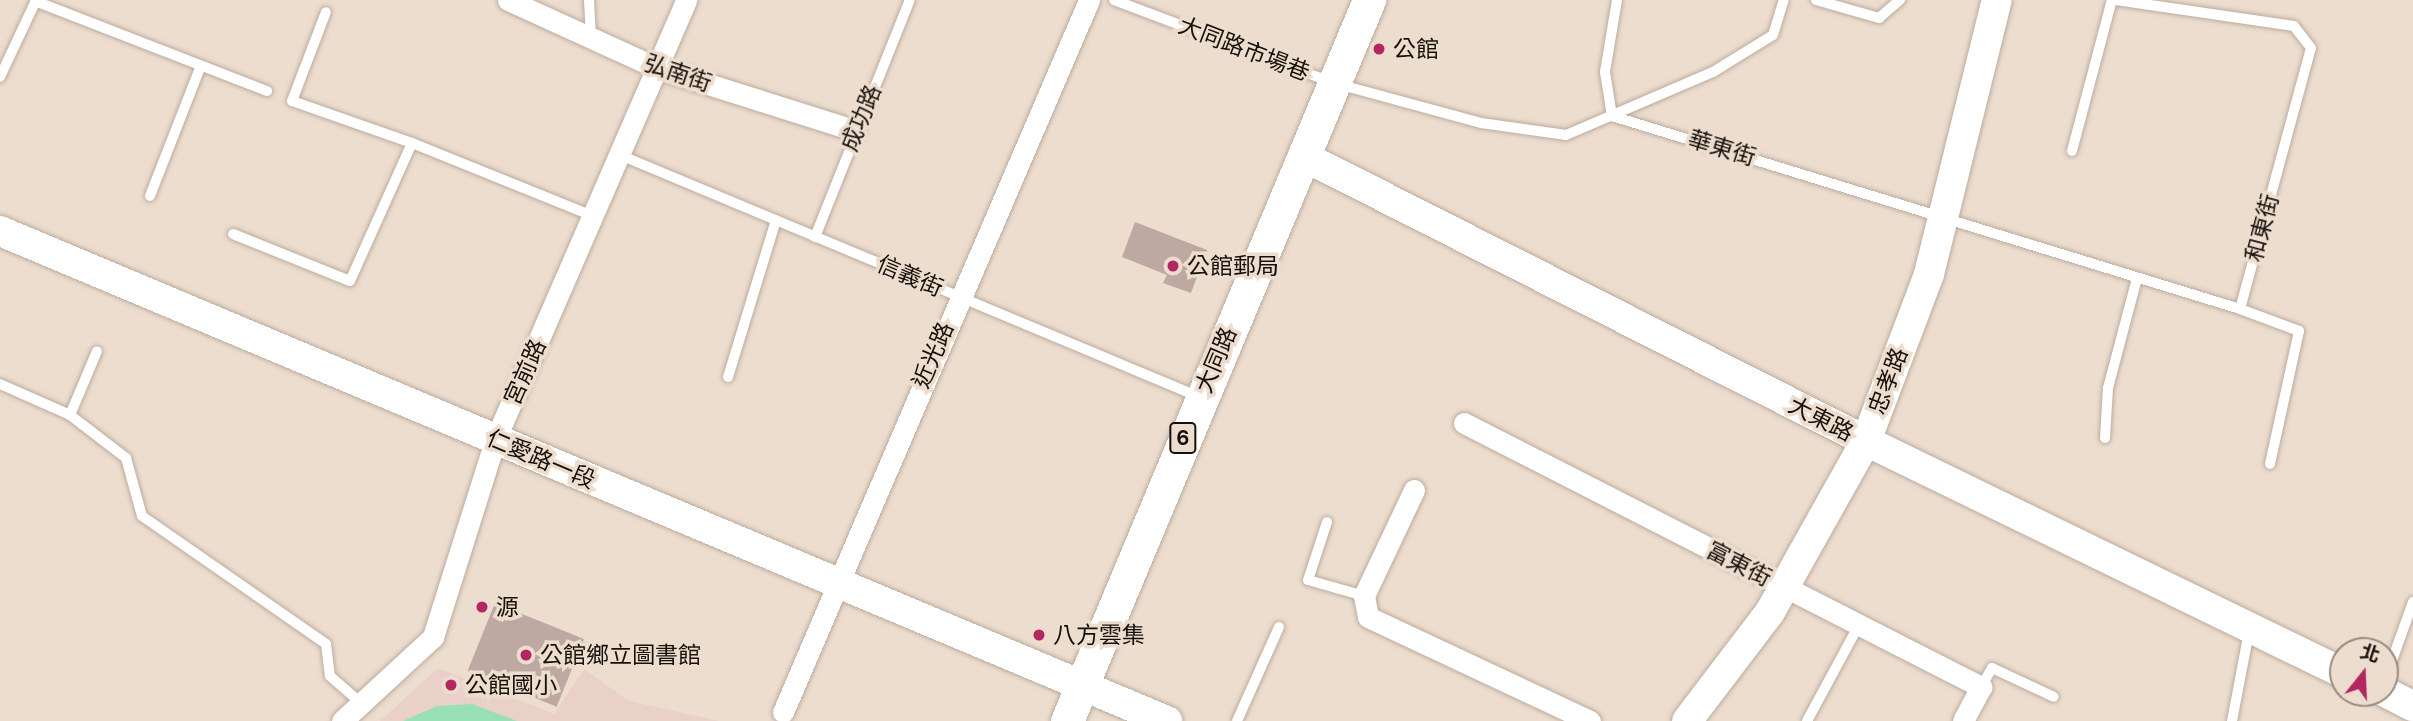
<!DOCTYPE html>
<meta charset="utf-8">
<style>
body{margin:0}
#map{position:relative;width:2413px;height:721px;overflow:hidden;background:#edddce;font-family:"DM Sans","Noto Sans TC",sans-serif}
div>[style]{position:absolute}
.education>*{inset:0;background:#e9d0c9}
.green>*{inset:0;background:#9ae0b7}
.building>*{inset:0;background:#bea8a2;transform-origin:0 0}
.roads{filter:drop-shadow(0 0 2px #bbac9e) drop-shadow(0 0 2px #bbac9e)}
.lane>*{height:10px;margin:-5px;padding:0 5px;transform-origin:5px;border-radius:5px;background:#fff}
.street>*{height:21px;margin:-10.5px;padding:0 10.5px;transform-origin:10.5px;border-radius:10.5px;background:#fff}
.secondary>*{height:30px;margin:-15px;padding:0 15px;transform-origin:15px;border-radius:15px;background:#fff}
.primary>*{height:33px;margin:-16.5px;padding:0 16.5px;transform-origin:16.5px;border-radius:16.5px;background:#fff}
.dots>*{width:19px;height:19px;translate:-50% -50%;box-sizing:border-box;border:4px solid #edddce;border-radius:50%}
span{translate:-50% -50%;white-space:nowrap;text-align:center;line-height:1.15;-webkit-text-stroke:7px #edddce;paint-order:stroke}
.shield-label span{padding:2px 5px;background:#edddce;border:2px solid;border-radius:5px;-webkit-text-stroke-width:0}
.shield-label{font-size:21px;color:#16100b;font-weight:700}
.street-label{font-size:23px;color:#16100b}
.poi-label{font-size:23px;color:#16100b}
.left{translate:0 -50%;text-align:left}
.north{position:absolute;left:2329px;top:637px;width:70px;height:70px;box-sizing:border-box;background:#edddce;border:2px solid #978b80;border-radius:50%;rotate:18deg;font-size:19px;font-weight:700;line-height:28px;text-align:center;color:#16100b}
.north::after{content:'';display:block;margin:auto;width:24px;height:32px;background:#b22762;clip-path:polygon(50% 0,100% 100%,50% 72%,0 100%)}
</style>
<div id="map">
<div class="education">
<div style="clip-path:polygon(438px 668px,554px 714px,584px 669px,629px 701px,719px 721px,380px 721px)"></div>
</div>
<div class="green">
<div style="clip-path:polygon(472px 704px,517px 721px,403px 721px,437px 706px)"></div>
</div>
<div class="building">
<div style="clip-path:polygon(1135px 222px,1207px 250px,1191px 293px,1163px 283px,1167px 275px,1122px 257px)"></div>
<div style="left:495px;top:603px;width:96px;height:73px;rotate:22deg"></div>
</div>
<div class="roads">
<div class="lane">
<div style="left:589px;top:0;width:39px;rotate:87deg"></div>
<div style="left:1114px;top:0;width:235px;rotate:20.7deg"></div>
<div style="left:1334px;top:83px;width:152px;rotate:15.2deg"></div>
<div style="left:1481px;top:123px;width:86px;rotate:8deg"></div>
<div style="left:1566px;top:135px;width:160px;rotate:-23.2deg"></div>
<div style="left:1713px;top:72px;width:70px;rotate:-31.7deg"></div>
<div style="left:1773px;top:35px;width:37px;rotate:-73deg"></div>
<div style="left:1617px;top:0;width:73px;rotate:99.5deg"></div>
<div style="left:1605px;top:72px;width:45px;rotate:81deg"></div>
<div style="left:1612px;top:116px;width:657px;rotate:17.08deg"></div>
<div style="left:2240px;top:309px;width:270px;rotate:-74.8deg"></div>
<div style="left:2311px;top:48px;width:28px;rotate:-128deg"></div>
<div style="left:2294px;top:26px;width:180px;rotate:-171.7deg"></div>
<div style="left:1816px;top:0;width:66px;rotate:15.9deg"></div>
<div style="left:1879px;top:18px;width:28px;rotate:-41deg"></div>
<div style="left:35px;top:1px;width:249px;rotate:21.2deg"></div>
<div style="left:0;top:77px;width:85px;rotate:-64.9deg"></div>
<div style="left:412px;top:143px;width:195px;rotate:22deg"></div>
<div style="left:2072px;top:151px;width:156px;rotate:-75.2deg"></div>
<div style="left:620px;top:155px;width:625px;rotate:22.67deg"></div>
<div style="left:150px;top:196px;width:137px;rotate:-68.7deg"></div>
<div style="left:233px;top:234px;width:126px;rotate:21.9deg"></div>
<div style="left:350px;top:281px;width:151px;rotate:-65.8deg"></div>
<div style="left:412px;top:143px;width:127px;rotate:-160.7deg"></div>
<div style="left:292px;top:101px;width:95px;rotate:-69.1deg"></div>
<div style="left:815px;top:237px;width:255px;rotate:-68.2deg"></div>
<div style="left:2240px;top:309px;width:63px;rotate:20.4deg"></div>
<div style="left:2299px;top:331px;width:136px;rotate:102.3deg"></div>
<div style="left:728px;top:377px;width:164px;rotate:-73deg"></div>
<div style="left:0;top:384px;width:77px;rotate:23.9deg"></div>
<div style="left:70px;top:415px;width:71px;rotate:37.5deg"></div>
<div style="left:126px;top:458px;width:60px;rotate:74.6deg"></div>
<div style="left:142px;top:516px;width:224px;rotate:34.8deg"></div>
<div style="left:326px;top:644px;width:32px;rotate:83deg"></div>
<div style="left:330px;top:676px;width:41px;rotate:41.1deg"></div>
<div style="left:70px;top:415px;width:69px;rotate:-67.1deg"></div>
<div style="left:2105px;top:438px;width:50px;rotate:-86.6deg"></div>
<div style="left:2108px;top:388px;width:114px;rotate:-75.2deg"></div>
<div style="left:1327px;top:522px;width:61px;rotate:108.1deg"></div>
<div style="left:1308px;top:580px;width:58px;rotate:15.9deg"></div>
<div style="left:2385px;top:680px;width:83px;rotate:-70.3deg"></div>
<div style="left:1981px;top:687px;width:22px;rotate:-60deg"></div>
<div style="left:1992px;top:668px;width:68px;rotate:25.1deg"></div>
<div style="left:1237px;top:721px;width:103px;rotate:-65.9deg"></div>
<div style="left:1807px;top:721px;width:109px;rotate:-61.6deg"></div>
<div style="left:2232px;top:721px;width:91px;rotate:-79.2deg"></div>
</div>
<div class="street">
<div style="left:508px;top:0;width:164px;rotate:24.5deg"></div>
<div style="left:657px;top:68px;width:207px;rotate:17.5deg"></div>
<div style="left:1464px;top:423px;width:581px;rotate:27.05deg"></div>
<div style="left:1981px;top:687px;width:38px;rotate:118deg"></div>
<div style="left:1414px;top:490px;width:117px;rotate:115.3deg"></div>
<div style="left:1364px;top:596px;width:21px;rotate:79deg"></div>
<div style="left:1368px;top:617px;width:245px;rotate:25.1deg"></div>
<div style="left:783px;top:712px;width:775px;rotate:-66.74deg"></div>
<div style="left:342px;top:721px;width:124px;rotate:-42.7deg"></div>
<div style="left:433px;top:637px;width:207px;rotate:-72.5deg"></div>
<div style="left:495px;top:440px;width:480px;rotate:-66.5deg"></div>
</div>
<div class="secondary">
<div style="left:1303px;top:156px;width:631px;rotate:26.85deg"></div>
<div style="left:1866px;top:441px;width:530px;rotate:25.94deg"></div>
<div style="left:0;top:231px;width:1266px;rotate:22.78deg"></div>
<div style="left:2385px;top:692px;width:31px;rotate:27deg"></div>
<div style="left:1687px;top:721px;width:137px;rotate:-52.7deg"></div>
<div style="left:1770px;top:612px;width:196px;rotate:-60.7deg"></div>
<div style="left:1866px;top:441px;width:178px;rotate:-69.3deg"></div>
<div style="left:1929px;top:274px;width:282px;rotate:-76.1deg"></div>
</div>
<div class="primary">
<div style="left:1067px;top:721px;width:782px;rotate:-67.27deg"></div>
</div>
</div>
<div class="dots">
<div style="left:1379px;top:49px;background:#b22762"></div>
<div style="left:1173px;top:266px;background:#b22762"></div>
<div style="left:482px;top:607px;background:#b22762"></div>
<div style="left:1039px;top:635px;background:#b22762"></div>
<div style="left:526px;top:655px;background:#b22762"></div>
<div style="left:451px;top:685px;background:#b22762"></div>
</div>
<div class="shield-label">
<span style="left:1183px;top:438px">6</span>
</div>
<div class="street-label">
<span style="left:1244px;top:49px;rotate:21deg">大同路市場巷</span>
<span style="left:678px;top:73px;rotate:19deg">弘南街</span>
<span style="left:861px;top:118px;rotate:-68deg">成功路</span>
<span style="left:1722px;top:148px;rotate:17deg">華東街</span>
<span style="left:2262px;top:228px;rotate:-75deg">和東街</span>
<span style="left:910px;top:276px;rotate:23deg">信義街</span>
<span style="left:933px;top:355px;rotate:-67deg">近光路</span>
<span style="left:1216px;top:360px;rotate:-67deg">大同路</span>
<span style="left:525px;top:372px;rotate:-66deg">宮前路</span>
<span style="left:1888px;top:381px;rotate:-69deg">忠孝路</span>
<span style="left:1821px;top:419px;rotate:27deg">大東路</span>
<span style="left:541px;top:459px;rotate:23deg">仁愛路一段</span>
<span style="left:1739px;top:564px;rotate:27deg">富東街</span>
</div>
<div class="poi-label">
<span class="left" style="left:1393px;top:49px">公館</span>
<span class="left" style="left:1187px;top:266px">公館郵局</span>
<span class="left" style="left:496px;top:607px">源</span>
<span class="left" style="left:1053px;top:635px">八方雲集</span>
<span class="left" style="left:540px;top:655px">公館鄉立圖書館</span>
<span class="left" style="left:465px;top:685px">公館國小</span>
</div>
<div class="north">北</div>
</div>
